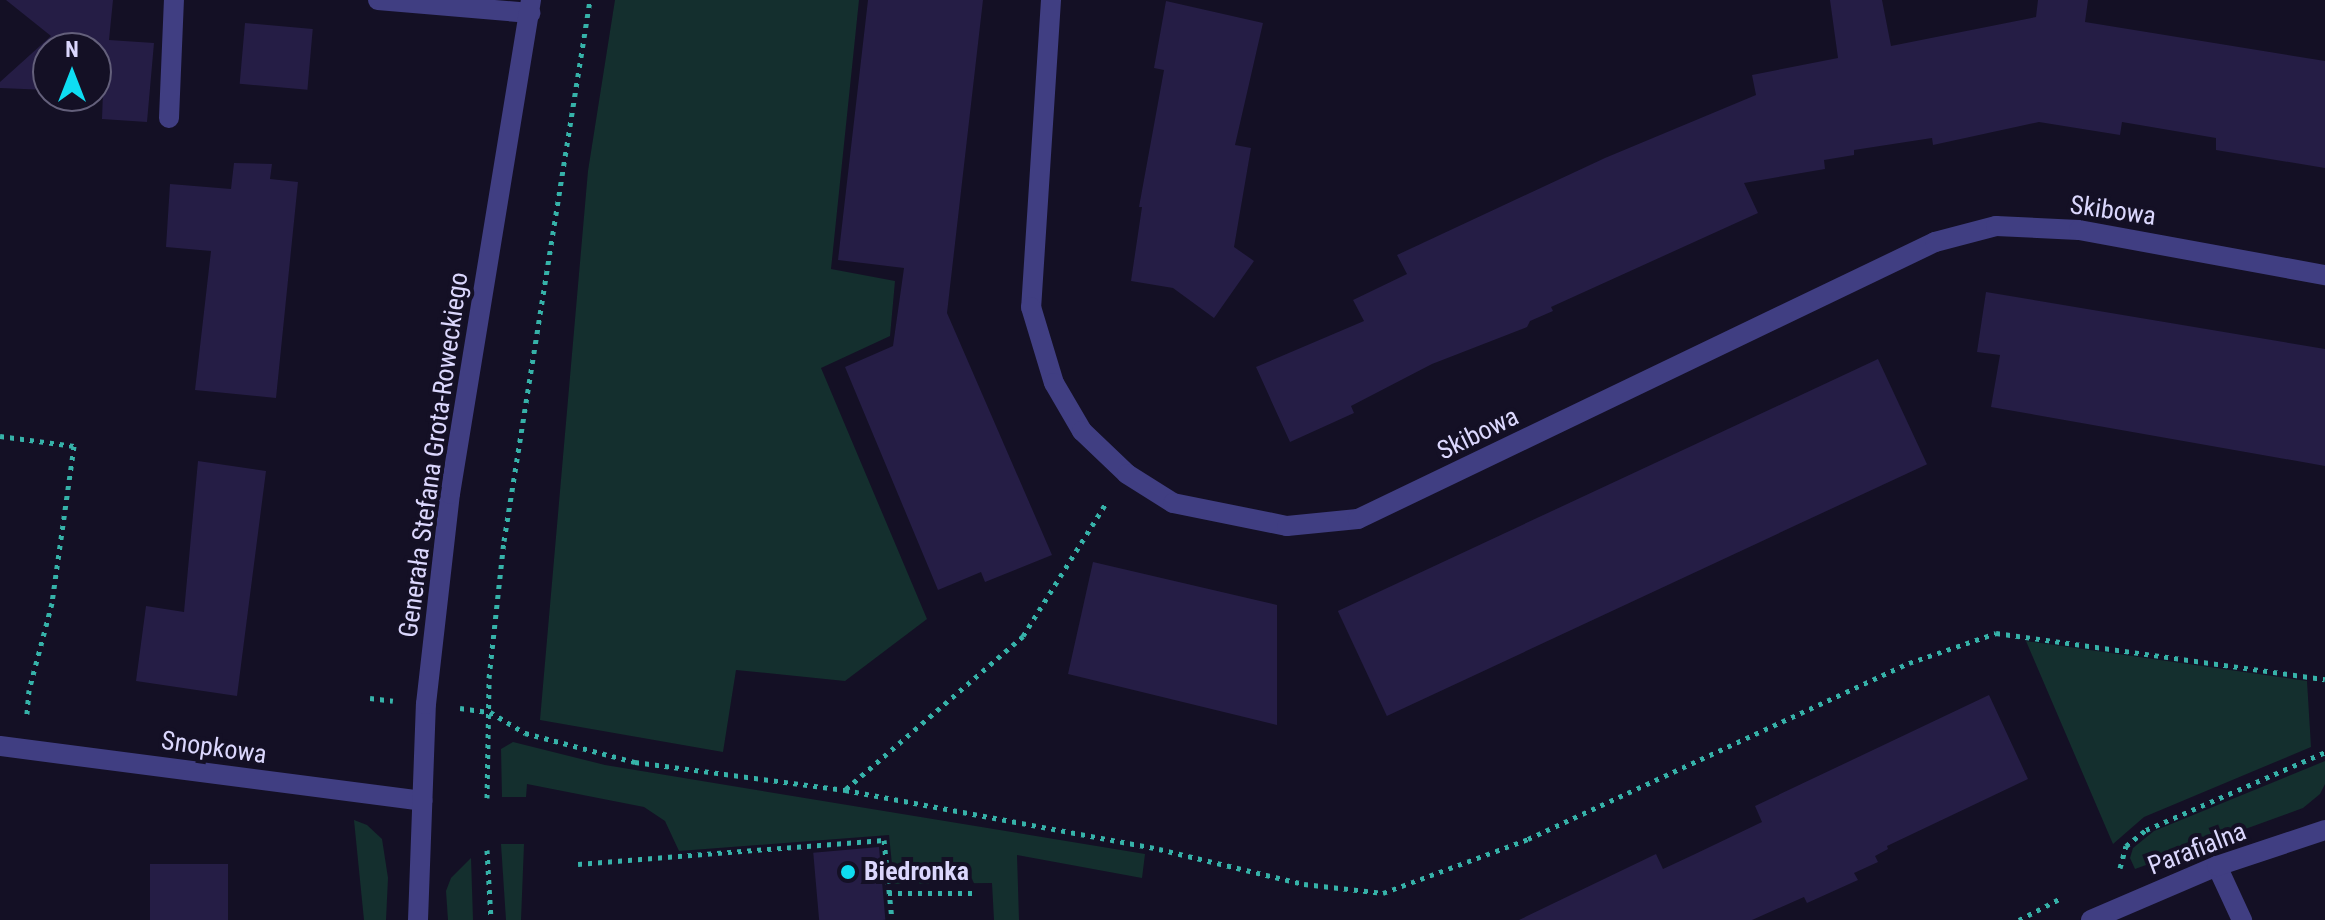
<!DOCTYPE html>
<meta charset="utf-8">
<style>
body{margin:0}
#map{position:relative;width:2325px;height:920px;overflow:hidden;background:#141025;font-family:"Roboto Condensed",sans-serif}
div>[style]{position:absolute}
.green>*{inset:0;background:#142f2e}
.building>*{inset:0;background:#251d45;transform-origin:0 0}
.path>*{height:5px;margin-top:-2.5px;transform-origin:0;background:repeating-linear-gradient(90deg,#36b2a9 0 4px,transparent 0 10px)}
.service>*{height:20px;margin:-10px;padding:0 10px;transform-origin:10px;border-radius:10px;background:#403e82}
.minor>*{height:20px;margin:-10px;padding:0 10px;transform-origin:10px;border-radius:10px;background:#403e82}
.tertiary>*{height:20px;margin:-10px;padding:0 10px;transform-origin:10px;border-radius:10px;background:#403e82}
.dots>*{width:22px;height:22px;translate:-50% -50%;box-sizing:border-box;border:4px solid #141025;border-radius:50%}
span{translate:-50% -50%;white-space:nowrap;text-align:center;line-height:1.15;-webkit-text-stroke:8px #141025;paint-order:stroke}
.street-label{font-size:26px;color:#dbd7fd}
.poi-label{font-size:26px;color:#dbd7fd;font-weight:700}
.left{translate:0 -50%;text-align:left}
.north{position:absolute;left:32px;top:32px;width:80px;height:80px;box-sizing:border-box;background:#141025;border:2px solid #64607b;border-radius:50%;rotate:0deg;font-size:22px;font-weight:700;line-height:32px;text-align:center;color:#dbd7fd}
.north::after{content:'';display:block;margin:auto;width:28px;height:36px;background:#0eddf2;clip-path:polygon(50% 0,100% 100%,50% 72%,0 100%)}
</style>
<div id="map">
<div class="green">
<div style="clip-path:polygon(615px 0,859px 0,831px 269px,895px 281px,890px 336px,821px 368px,927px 619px,845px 681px,736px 670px,723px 752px,540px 720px,588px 171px)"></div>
<div style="clip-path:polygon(2026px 641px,2307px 681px,2311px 747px,2144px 817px,2113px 844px)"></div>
<div style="clip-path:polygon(513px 742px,605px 765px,1145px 854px,1142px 878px,1017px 855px,1019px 920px,994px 920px,992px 883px,894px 884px,889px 835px,679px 851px,665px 821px,644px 807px,527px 784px,526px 797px,502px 797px,501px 749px)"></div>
<div style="clip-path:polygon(2325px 761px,2325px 784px,2320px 794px,2303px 808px,2135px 869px,2130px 858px,2133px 848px,2154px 831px)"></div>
<div style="clip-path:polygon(354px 820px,367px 825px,382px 839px,388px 878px,386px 920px,364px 920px)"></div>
<div style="clip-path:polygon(524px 844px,521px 920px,506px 920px,501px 844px)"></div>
<div style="clip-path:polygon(471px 858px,473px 920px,448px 920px,446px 891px,451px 878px)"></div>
</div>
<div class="building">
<div style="clip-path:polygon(6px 0,113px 0,109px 40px,154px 43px,147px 122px,102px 119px,103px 92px,96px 92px,96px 48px,48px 48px,48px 90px,0 88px,0 82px,51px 36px)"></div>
<div style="clip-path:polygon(868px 0,983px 0,947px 313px,1052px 555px,985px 582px,981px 572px,938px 590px,845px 367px,893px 346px,904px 268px,838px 260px)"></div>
<div style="clip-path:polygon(1830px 0,1882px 0,1891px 46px,2036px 17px,2038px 0,2088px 0,2085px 22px,2325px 61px,2325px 168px,2216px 150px,2216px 138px,2122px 122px,2120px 135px,2039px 122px,1933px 145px,1932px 138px,1854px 150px,1854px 155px,1824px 160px,1825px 169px,1744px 183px,1758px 213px,1551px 307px,1553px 311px,1530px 321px,1527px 327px,1432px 364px,1351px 406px,1354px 413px,1290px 442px,1256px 367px,1364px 321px,1353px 300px,1407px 274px,1397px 255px,1605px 158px,1756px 95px,1752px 75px,1838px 58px)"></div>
<div style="clip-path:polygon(1166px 1px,1263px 23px,1235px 145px,1251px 148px,1234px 247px,1254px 261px,1214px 318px,1173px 288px,1131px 281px,1142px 207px,1139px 207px,1164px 70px,1154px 68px)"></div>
<div style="left:245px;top:23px;width:68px;height:61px;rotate:5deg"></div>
<div style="clip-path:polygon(234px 163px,272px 164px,270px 179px,298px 182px,276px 398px,195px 390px,211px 251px,166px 247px,170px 184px,231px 189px)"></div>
<div style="clip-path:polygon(1986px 292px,2325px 349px,2325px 466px,1991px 407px,2000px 355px,1977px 352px)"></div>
<div style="left:1878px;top:359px;width:116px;height:596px;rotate:65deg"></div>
<div style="clip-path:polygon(198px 461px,266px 471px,237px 696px,136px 681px,146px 606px,184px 612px)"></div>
<div style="clip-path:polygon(1093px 562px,1277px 605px,1277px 725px,1068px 674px)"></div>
<div style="clip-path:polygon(1989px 695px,2028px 779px,1887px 846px,1888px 849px,1875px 856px,1878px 862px,1854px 873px,1858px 880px,1807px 903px,1804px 897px,1752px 920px,1519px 920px,1656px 854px,1663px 869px,1693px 855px,1762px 822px,1755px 806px)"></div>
<div style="left:879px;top:847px;width:73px;height:66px;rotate:85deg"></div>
<div style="left:150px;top:864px;width:78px;height:56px"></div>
</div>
<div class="path">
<div style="left:0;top:436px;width:75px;rotate:7.7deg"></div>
<div style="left:74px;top:446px;width:159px;rotate:98deg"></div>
<div style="left:52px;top:603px;width:90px;rotate:104.8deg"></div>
<div style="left:29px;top:690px;width:24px;rotate:95deg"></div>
<div style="left:370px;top:698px;width:23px;rotate:7deg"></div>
<div style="left:460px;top:708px;width:30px;rotate:8deg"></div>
<div style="left:490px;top:712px;width:41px;rotate:31deg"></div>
<div style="left:525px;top:733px;width:114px;rotate:14.8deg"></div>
<div style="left:635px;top:762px;width:212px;rotate:7.6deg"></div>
<div style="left:845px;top:790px;width:319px;rotate:10.6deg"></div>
<div style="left:1159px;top:849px;width:149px;rotate:13.6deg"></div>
<div style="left:1304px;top:884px;width:80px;rotate:6.5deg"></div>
<div style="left:1383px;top:893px;width:155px;rotate:-20.4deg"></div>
<div style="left:1528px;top:839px;width:420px;rotate:-24.8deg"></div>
<div style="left:1909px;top:663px;width:92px;rotate:-19deg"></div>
<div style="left:1996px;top:633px;width:332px;rotate:8deg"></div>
<div style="left:846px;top:789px;width:234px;rotate:-40.8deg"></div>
<div style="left:1023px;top:636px;width:157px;rotate:-58deg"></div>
<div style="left:487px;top:798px;width:120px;rotate:-89deg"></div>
<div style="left:489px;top:678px;width:138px;rotate:-83.8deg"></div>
<div style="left:504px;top:541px;width:548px;rotate:-80.97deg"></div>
<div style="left:487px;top:850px;width:70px;rotate:86.7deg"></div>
<div style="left:578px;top:864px;width:307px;rotate:-4.5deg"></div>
<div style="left:884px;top:840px;width:80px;rotate:84.3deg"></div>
<div style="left:2120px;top:868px;width:23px;rotate:-75deg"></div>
<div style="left:2126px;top:846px;width:26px;rotate:-39deg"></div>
<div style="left:2146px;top:830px;width:195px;rotate:-23.5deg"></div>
<div style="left:888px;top:893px;width:85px"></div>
<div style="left:2019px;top:920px;width:47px;rotate:-27.6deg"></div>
</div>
<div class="service">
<div style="left:378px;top:0;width:153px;rotate:4.9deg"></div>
<div style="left:169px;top:118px;width:118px;rotate:-87.6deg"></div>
</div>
<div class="minor">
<div style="left:1051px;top:0;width:308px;rotate:93.7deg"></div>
<div style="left:1031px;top:307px;width:79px;rotate:73.2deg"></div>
<div style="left:1054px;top:383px;width:56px;rotate:59.7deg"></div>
<div style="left:1082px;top:431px;width:62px;rotate:43.7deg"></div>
<div style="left:1127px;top:474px;width:54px;rotate:32.2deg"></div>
<div style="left:1173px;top:503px;width:116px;rotate:11.4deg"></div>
<div style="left:1287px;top:526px;width:71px;rotate:-5.6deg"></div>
<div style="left:1358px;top:519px;width:640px;rotate:-25.64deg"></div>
<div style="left:1935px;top:242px;width:63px;rotate:-14.7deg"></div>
<div style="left:1996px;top:226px;width:83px;rotate:2.8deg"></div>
<div style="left:2079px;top:230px;width:250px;rotate:10.4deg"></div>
<div style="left:0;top:746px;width:426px;rotate:7.4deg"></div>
<div style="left:2217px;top:866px;width:60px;rotate:65.2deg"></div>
</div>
<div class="tertiary">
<div style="left:418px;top:920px;width:216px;rotate:-87.9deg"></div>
<div style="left:426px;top:704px;width:211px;rotate:-83.5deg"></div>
<div style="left:450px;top:494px;width:501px;rotate:-80.69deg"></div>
<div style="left:2091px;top:920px;width:137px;rotate:-23.2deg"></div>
<div style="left:2217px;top:866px;width:114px;rotate:-18.4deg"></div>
</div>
<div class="dots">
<div style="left:848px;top:872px;background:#0eddf2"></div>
</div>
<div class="street-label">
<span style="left:2113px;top:211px;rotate:8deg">Skibowa</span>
<span style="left:1478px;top:434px;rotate:-26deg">Skibowa</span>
<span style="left:434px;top:455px;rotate:-82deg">Generała Stefana Grota-Roweckiego</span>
<span style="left:214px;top:748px;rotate:8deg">Snopkowa</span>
<span style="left:2197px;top:849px;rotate:-21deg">Parafialna</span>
</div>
<div class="poi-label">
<span class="left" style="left:864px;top:872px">Biedronka</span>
</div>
<div class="north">N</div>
</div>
